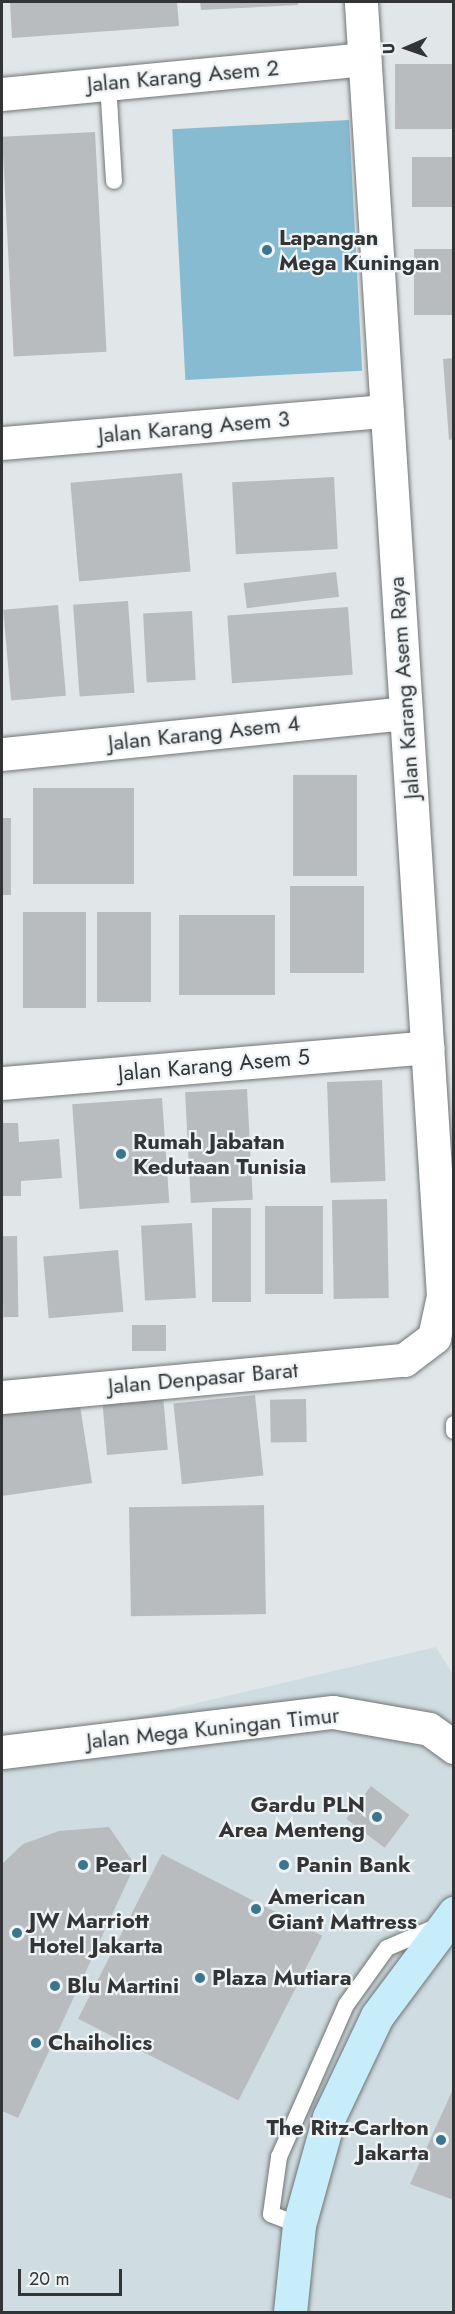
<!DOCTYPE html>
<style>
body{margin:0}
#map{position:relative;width:455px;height:2314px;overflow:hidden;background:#e1e6e8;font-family:Jost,sans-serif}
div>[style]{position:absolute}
.built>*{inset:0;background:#cfdce1}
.green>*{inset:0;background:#86bbd1;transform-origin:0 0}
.building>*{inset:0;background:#b8bcbe;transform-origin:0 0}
.roads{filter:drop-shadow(0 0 2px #717576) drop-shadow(0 0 2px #717576)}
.lane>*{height:16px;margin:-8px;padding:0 8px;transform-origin:8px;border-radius:8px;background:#fff}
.street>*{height:33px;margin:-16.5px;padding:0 16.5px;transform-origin:16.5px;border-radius:16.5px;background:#fff}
.secondary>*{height:33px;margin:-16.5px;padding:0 16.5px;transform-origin:16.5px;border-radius:16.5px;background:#c7ecfa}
.dots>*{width:16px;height:16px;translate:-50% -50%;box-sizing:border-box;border:3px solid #eef3f5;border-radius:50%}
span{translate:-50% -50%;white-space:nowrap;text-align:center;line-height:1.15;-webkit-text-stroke:4.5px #eef3f5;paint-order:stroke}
.street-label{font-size:22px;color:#333435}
.poi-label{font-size:22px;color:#333435;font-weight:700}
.left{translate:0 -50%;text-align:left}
.right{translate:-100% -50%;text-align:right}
.frame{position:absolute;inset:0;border:3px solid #333435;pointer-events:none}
.north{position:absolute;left:377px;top:18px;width:60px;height:60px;-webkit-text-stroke:4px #eef3f5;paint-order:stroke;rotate:268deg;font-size:16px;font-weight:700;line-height:24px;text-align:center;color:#333435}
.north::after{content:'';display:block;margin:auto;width:21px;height:27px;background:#333435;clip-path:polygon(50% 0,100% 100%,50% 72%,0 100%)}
.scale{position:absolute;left:18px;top:2269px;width:104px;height:27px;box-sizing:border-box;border:3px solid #333435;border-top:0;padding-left:8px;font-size:18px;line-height:21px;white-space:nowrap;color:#333435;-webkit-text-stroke:4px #eef3f5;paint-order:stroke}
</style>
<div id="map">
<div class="built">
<div style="clip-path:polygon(436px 1647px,454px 1676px,453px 2312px,2px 2312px,2px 1749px)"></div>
</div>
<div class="green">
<div style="left:349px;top:120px;width:251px;height:177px;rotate:87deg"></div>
</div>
<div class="building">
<div style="clip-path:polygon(10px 2px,177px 2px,179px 26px,12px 38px)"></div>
<div style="clip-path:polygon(200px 2px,298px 2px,298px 5px,201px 10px)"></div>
<div style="left:454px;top:64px;width:65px;height:59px;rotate:90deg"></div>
<div style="left:95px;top:132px;width:220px;height:93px;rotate:87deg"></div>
<div style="left:454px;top:157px;width:50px;height:42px;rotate:90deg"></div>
<div style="left:454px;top:249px;width:66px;height:40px;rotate:90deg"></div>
<div style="clip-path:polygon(454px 358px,454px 439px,449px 440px,443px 359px)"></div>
<div style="left:182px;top:473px;width:99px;height:112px;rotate:85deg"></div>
<div style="left:334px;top:477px;width:72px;height:102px;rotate:87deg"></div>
<div style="left:336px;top:572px;width:25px;height:93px;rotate:83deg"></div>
<div style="left:128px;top:601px;width:92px;height:55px;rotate:86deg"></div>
<div style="left:58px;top:605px;width:91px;height:55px;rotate:85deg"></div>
<div style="left:348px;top:607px;width:68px;height:121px;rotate:86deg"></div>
<div style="left:192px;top:611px;width:69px;height:49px;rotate:87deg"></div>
<div style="left:293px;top:775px;width:64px;height:101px"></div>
<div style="left:33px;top:788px;width:101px;height:96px"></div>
<div style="left:2px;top:818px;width:9px;height:77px"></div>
<div style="left:290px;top:886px;width:74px;height:87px"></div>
<div style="left:23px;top:912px;width:63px;height:96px"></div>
<div style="left:97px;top:912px;width:54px;height:90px"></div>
<div style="left:179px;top:915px;width:96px;height:80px"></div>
<div style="left:382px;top:1080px;width:101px;height:55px;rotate:88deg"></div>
<div style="left:247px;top:1089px;width:111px;height:62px;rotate:87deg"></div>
<div style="left:162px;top:1098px;width:105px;height:90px;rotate:86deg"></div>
<div style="clip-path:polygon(2px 1123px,18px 1123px,19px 1142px,59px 1139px,62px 1178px,21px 1181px,21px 1196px,2px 1196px)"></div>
<div style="left:387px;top:1199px;width:99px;height:55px;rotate:89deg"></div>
<div style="left:265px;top:1206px;width:58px;height:88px"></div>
<div style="left:212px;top:1208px;width:39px;height:94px"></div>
<div style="left:192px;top:1223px;width:75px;height:51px;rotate:87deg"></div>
<div style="left:17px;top:1236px;width:81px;height:15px;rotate:89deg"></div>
<div style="left:118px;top:1250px;width:62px;height:75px;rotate:85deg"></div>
<div style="left:132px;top:1325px;width:34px;height:26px"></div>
<div style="left:163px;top:1395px;width:55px;height:61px;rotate:85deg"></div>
<div style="left:255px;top:1395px;width:81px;height:82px;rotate:84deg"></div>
<div style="clip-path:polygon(79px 1399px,92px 1483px,2px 1496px,2px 1411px)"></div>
<div style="left:306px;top:1399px;width:43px;height:36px;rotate:89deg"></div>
<div style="left:264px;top:1505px;width:109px;height:135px;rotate:89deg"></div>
<div style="left:371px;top:1786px;width:48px;height:41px;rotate:37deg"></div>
<div style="clip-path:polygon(109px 1827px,135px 1865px,18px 2118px,2px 2111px,2px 1864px,23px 1844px,59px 1831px)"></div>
<div style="left:162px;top:1854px;width:180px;height:185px;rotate:27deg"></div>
<div style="clip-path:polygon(454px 2087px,454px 2200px,410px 2184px)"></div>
</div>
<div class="roads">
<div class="lane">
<div style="left:108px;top:83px;width:98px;rotate:86.5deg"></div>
<div style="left:454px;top:1424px;width:7px;rotate:90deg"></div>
<div style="left:299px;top:2225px;width:30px;rotate:-159deg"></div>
<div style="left:271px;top:2214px;width:58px;rotate:-82deg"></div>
<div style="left:279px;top:2157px;width:166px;rotate:-66.2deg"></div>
<div style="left:346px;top:2005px;width:70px;rotate:-54.3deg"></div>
<div style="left:387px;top:1948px;width:56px;rotate:-23.3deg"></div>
</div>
<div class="street">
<div style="left:2px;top:94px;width:364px;rotate:-5.5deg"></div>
<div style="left:2px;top:443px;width:386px;rotate:-4.8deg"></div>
<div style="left:2px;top:754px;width:406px;rotate:-5.8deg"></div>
<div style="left:2px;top:1083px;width:427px;rotate:-4.8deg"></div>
<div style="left:2px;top:1397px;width:404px;rotate:-5.3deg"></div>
<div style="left:404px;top:1360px;width:38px;rotate:-37deg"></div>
<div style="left:434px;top:1337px;width:42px;rotate:-77.6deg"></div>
<div style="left:443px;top:1296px;width:1297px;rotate:-93.63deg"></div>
<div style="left:2px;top:1752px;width:333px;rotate:-6.9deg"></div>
<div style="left:333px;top:1712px;width:97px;rotate:10deg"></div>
<div style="left:429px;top:1729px;width:31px;rotate:36deg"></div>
</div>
<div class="secondary">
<div style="left:290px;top:2312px;width:87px;rotate:-84.1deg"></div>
<div style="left:299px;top:2225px;width:112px;rotate:-74.5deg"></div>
<div style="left:329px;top:2117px;width:112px;rotate:-64.6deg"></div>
<div style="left:377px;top:2016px;width:129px;rotate:-53.2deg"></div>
</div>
</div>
<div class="dots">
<div style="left:267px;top:250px;background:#3a768e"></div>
<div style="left:121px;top:1154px;background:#3a768e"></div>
<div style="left:377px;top:1817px;background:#3a768e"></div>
<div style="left:83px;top:1865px;background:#3a768e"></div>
<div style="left:284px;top:1865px;background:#3a768e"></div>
<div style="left:256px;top:1909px;background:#3a768e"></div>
<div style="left:17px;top:1933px;background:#3a768e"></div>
<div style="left:200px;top:1978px;background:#3a768e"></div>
<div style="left:55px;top:1986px;background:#3a768e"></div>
<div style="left:36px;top:2043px;background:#3a768e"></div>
<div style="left:441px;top:2140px;background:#3a768e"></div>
</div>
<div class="street-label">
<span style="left:183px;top:76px;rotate:-5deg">Jalan Karang Asem 2</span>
<span style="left:194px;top:427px;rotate:-5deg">Jalan Karang Asem 3</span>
<span style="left:404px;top:688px;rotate:-94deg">Jalan Karang Asem Raya</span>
<span style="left:204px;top:733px;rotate:-6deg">Jalan Karang Asem 4</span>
<span style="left:214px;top:1065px;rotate:-5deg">Jalan Karang Asem 5</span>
<span style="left:203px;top:1378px;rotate:-5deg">Jalan Denpasar Barat</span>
<span style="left:213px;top:1728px;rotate:-6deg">Jalan Mega Kuningan Timur</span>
</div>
<div class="poi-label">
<span class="left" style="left:279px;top:250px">Lapangan<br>Mega Kuningan</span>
<span class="left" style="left:133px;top:1154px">Rumah Jabatan<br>Kedutaan Tunisia</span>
<span class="right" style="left:365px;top:1817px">Gardu PLN<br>Area Menteng</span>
<span class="left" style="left:95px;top:1865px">Pearl</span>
<span class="left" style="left:296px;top:1865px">Panin Bank</span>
<span class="left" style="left:268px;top:1909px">American<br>Giant Mattress</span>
<span class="left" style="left:29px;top:1933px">JW Marriott<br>Hotel Jakarta</span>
<span class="left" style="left:212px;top:1978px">Plaza Mutiara</span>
<span class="left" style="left:67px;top:1986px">Blu Martini</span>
<span class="left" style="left:48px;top:2043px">Chaiholics</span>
<span class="right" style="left:429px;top:2140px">The Ritz-Carlton<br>Jakarta</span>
</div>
<div class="frame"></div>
<div class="north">U</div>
<div class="scale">20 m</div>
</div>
